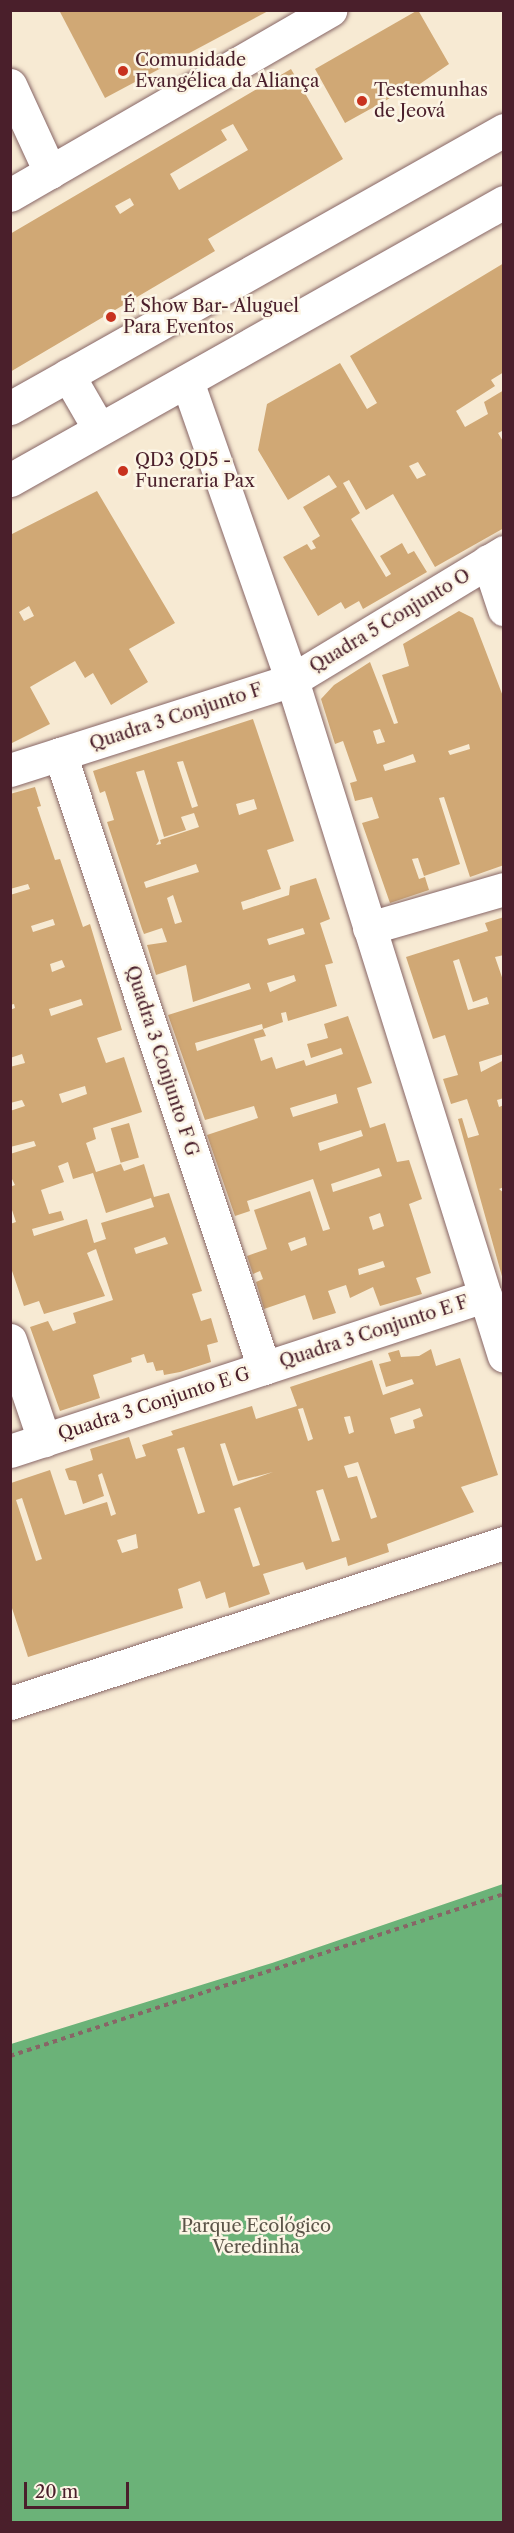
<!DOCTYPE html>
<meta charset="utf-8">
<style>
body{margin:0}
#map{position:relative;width:514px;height:2533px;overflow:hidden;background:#f7ead3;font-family:"Libre Caslon Text",serif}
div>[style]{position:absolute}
.forest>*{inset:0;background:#6bb278}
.building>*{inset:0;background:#d0a875;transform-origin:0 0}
.path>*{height:4px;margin-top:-2px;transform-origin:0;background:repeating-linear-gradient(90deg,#876666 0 4.5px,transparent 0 9px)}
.roads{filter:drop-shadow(0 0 2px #876666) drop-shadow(0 0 2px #876666)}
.minor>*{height:33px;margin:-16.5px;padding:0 16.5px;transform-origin:16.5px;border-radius:16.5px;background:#fff}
.dots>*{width:16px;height:16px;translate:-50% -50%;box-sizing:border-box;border:3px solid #fcf5e5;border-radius:50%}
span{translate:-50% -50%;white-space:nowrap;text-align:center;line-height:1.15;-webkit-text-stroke:5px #fcf5e5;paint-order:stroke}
.poi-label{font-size:18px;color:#4a1f2b}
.left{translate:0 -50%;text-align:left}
.street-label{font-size:18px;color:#4a1f2b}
.park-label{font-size:18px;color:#5b5448}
.frame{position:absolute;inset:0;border:12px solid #4a1f2b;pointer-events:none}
.scale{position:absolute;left:24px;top:2482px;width:105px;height:27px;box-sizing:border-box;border:3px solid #4a1f2b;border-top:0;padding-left:8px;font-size:18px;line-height:21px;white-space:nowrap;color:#4a1f2b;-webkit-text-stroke:4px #fcf5e5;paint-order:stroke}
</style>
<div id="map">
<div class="forest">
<div style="clip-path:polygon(503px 1884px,503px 2522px,11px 2522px,11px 2044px,272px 1963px)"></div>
</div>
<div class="building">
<div style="clip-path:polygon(59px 10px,270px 10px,105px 98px)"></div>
<div style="clip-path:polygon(418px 10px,449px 64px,411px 90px,410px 87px,345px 123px,315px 69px)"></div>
<div style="clip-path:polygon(evenodd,291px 69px,343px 159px,208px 239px,215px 251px,10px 372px,10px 234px,291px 69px,233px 124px,248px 150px,179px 190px,170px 174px,227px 140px,221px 130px,233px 124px,291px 69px,130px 198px,134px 205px,120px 214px,115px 206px,130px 198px)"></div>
<div style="clip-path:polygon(evenodd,504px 263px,504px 372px,491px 380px,495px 386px,456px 411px,465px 427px,488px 414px,484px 402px,504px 390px,504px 430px,498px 433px,504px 443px,504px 528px,435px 567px,393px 494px,366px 510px,349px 480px,343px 483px,360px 513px,351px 519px,386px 577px,391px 574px,380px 556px,402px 543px,408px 554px,414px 551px,427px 572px,363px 609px,359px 601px,345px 609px,341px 602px,318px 616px,283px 557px,307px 544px,311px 550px,316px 548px,312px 541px,320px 536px,303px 507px,337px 487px,329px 475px,288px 500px,258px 450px,267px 404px,340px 363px,367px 409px,377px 403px,350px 356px,504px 263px,418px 462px,426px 475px,417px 479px,409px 466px,418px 462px)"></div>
<div style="clip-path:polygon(evenodd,97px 491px,175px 623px,129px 649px,148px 682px,111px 705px,93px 673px,85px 678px,75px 661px,30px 687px,50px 724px,10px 744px,10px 535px,97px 491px,29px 606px,34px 616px,24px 621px,19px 612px,29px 606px)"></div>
<div style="clip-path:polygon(evenodd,459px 611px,473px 618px,504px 699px,504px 865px,470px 877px,444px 797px,439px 798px,460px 864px,424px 876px,418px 858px,412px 859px,419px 879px,425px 877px,429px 890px,390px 903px,362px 823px,379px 818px,372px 797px,355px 801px,350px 783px,357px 781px,343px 741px,335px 744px,321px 699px,334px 685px,370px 662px,394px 724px,398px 723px,382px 675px,409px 666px,403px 644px,459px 611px,380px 729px,385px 742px,377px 744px,373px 731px,380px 729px,459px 611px,469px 744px,470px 749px,450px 755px,448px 751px,469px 744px,459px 611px,413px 754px,416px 762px,385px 771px,383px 765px,413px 754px)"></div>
<div style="clip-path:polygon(evenodd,253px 719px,294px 841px,267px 850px,281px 889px,241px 902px,243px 910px,289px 895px,290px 886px,316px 878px,330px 919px,320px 923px,333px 963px,325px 965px,337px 1006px,288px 1021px,286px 1012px,281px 1013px,283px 1022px,263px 1029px,266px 1036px,254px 1039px,261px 1061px,272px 1057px,276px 1069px,304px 1060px,306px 1066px,343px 1054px,341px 1048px,311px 1058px,307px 1044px,328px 1038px,324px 1024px,348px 1016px,372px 1083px,357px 1088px,370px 1128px,385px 1123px,397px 1162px,409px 1160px,422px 1199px,409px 1204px,431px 1273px,416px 1278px,422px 1294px,380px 1306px,373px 1287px,350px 1298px,346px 1285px,328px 1291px,336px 1313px,313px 1320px,305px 1295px,264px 1309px,256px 1282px,263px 1279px,260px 1271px,253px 1274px,247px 1256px,267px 1249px,254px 1210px,310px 1191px,323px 1231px,330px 1229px,313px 1179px,247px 1201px,250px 1211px,235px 1216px,207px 1135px,258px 1118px,254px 1106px,205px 1120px,168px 1015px,251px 989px,249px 983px,193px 1002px,186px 965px,156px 975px,147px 945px,167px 942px,162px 928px,144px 934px,142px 929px,107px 822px,114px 820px,105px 791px,100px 793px,93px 771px,253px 719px,183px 761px,198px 806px,192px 808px,177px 762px,183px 761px,253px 719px,144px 770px,164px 837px,186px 830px,181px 817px,194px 813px,199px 827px,160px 840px,161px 844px,156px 845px,159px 841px,136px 772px,144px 770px,253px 719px,254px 799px,257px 809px,239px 815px,236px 804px,254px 799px,253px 719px,196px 864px,199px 872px,146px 888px,144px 882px,196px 864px,253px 719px,173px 895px,182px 922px,175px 924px,167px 898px,173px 895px,253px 719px,303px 928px,305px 934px,269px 945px,267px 939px,303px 928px,253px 719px,294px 975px,296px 981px,270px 992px,267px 983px,294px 975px,253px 719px,262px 1024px,263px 1029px,197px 1051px,195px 1043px,262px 1024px,253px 719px,336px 1094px,338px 1103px,293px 1117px,290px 1108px,336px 1094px,253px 719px,361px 1130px,363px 1136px,320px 1151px,318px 1143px,361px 1130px,253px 719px,379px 1168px,382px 1176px,333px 1192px,331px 1184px,379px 1168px,253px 719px,380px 1213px,384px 1226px,373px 1230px,369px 1217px,380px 1213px,253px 719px,305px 1237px,307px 1245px,291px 1251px,288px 1243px,305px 1237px,253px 719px,383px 1261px,385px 1267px,359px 1275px,358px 1269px,383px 1261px)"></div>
<div style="clip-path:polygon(evenodd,35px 787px,41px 806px,37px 807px,55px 860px,60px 859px,83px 927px,90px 924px,122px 1030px,97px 1038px,106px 1063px,124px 1057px,142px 1112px,93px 1128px,96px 1139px,86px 1143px,96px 1172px,121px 1164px,124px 1171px,144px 1164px,154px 1197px,169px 1193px,202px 1291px,192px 1294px,201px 1321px,211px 1318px,218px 1342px,207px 1345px,211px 1362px,180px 1372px,164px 1375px,163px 1370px,156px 1371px,153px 1362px,147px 1363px,144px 1354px,131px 1358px,132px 1362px,93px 1375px,100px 1398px,60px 1411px,30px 1327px,48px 1321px,53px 1331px,76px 1323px,73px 1313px,113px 1300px,96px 1249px,87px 1253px,105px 1296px,44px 1314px,39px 1301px,24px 1306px,10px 1265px,10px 1224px,16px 1222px,10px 1204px,10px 1187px,15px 1185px,10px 1175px,10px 1154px,36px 1146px,34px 1141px,10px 1147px,10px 1111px,25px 1106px,22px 1100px,10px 1103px,10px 1067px,25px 1063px,22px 1054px,10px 1058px,10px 1010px,15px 1008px,14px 1004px,10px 1005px,10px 895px,30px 889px,28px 884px,10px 889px,10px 794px,35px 787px,53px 919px,55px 925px,33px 932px,31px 926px,53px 919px,35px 787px,62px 960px,65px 967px,52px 972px,50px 964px,62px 960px,35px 787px,81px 999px,83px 1005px,51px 1016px,49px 1009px,81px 999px,35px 787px,85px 1086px,87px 1094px,62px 1103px,59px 1094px,85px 1086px,35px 787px,68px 1162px,73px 1179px,93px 1173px,106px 1213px,151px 1198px,154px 1207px,101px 1223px,106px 1239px,94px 1243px,87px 1219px,34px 1236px,32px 1229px,64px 1220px,61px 1211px,49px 1214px,41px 1190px,64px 1182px,58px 1166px,68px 1162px,35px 787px,165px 1237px,168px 1244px,136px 1254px,134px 1248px,165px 1237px)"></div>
<div style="clip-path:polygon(evenodd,504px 917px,504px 955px,495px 957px,504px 983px,504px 1054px,479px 1062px,481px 1072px,504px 1060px,504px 1098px,497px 1100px,499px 1107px,504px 1105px,504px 1187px,499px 1189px,504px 1193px,503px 1280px,458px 1119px,462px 1118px,468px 1138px,479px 1135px,467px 1099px,451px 1104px,443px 1079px,458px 1075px,445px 1035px,433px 1039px,406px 957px,488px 931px,485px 923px,504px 917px,459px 959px,473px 1002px,487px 997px,489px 1004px,468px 1010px,453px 961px,459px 959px)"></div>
<div style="left:129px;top:1123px;width:36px;height:19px;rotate:74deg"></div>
<div style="clip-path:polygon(evenodd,431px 1349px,436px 1366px,460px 1358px,498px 1475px,461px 1487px,474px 1512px,387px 1544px,389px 1552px,348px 1566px,346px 1557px,306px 1570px,303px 1562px,263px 1574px,270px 1594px,229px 1608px,225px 1592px,206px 1599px,200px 1581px,178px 1589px,183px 1608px,28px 1657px,10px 1602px,11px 1483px,50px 1470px,65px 1515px,107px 1502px,111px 1516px,116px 1514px,102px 1473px,98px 1475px,104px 1496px,83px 1504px,76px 1481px,69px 1480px,65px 1469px,93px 1460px,90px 1449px,129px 1437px,136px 1459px,146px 1456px,142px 1445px,173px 1435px,171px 1431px,252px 1406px,256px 1419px,297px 1406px,290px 1387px,372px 1360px,383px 1395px,414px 1384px,412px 1379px,386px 1387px,379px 1364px,391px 1361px,388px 1353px,399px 1350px,401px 1357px,419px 1356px,431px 1349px,303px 1408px,313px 1439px,308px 1441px,298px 1409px,303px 1408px,431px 1349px,420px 1408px,423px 1416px,413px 1420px,415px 1428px,395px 1434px,390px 1418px,420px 1408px,431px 1349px,350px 1416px,354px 1432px,349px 1434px,344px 1417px,350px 1416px,431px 1349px,225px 1443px,238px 1481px,273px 1472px,233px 1486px,220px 1444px,225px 1443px,431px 1349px,184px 1447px,205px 1512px,198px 1514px,177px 1449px,184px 1447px,431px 1349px,358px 1462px,377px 1517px,371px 1519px,357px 1476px,348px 1478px,344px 1466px,358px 1462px,431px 1349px,323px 1489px,340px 1540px,332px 1542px,316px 1491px,323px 1489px,431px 1349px,22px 1498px,42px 1559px,36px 1561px,16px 1500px,22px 1498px,431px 1349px,240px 1507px,260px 1565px,253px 1567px,234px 1509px,240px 1507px,431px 1349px,136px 1534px,138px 1548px,122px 1553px,117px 1540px,136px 1534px)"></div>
</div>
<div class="path">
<div style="left:10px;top:2056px;width:520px;rotate:-18.16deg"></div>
</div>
<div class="roads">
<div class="minor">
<div style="left:10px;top:85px;width:96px;rotate:65.3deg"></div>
<div style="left:10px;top:195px;width:370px;rotate:-30deg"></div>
<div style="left:68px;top:375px;width:60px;rotate:60deg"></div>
<div style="left:187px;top:381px;width:317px;rotate:70.7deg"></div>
<div style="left:292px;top:680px;width:708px;rotate:72.59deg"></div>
<div style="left:10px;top:408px;width:567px;rotate:-29.37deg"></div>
<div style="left:10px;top:480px;width:567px;rotate:-29.37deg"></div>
<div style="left:488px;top:561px;width:51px;rotate:71.6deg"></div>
<div style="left:60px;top:754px;width:647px;rotate:71.62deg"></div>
<div style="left:10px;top:770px;width:296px;rotate:-17.7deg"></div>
<div style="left:292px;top:680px;width:248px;rotate:-31.1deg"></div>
<div style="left:369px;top:928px;width:141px;rotate:-16.1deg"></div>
<div style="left:10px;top:1340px;width:106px;rotate:71.2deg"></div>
<div style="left:10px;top:1451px;width:500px;rotate:-18.1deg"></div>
<div style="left:10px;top:1703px;width:519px;rotate:-17.95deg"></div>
</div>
</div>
<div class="dots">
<div style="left:123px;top:71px;background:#c8321e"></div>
<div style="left:362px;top:101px;background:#c8321e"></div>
<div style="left:111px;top:317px;background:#c8321e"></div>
<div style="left:123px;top:471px;background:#c8321e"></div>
</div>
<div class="poi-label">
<span class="left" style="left:135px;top:71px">Comunidade<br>Evangélica da Aliança</span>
<span class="left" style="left:374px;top:101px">Testemunhas<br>de Jeová</span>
<span class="left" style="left:123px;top:317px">É Show Bar- Aluguel<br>Para Eventos</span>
<span class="left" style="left:135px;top:471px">QD3 QD5 -<br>Funeraria Pax</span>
</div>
<div class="street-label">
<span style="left:390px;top:621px;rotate:-31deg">Quadra 5 Conjunto O</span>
<span style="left:176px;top:717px;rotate:-18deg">Quadra 3 Conjunto F</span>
<span style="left:162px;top:1061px;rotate:72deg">Quadra 3 Conjunto F G</span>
<span style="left:374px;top:1332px;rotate:-18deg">Quadra 3 Conjunto E F</span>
<span style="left:154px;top:1404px;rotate:-18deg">Quadra 3 Conjunto E G</span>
</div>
<div class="park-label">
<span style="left:256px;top:2237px">Parque Ecológico<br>Veredinha</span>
</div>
<div class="frame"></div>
<div class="scale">20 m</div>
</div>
